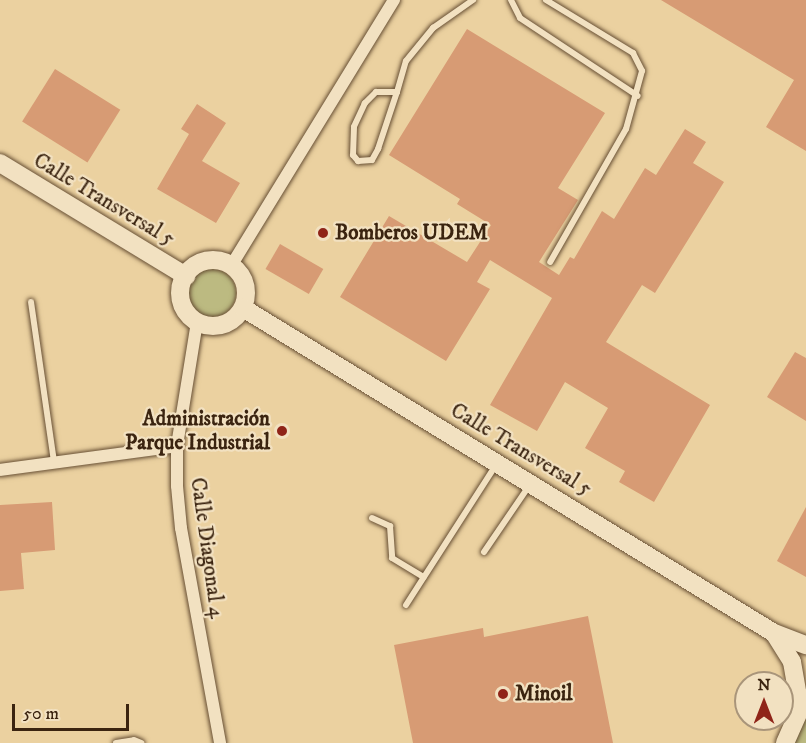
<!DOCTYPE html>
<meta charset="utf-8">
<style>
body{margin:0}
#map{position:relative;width:806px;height:743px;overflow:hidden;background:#ebd1a0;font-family:"IM FELL DW Pica",serif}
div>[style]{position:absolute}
.green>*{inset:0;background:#bcba81}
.round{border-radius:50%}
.building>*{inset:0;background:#d79b74;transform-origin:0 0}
.roads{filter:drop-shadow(0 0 2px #674f34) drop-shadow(0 0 2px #674f34)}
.lane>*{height:6px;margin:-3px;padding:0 3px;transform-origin:3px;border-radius:3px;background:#f2e1c1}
.street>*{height:12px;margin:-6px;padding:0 6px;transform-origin:6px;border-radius:6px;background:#f2e1c1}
.secondary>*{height:18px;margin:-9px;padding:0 9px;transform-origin:9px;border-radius:9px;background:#f2e1c1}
.secondary>.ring{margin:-9px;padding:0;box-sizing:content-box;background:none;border:18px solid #f2e1c1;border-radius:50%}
.dots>*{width:16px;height:16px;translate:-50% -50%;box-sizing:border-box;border:3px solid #f2e1c1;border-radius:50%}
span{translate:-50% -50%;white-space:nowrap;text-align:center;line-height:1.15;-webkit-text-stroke:4.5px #f2e1c1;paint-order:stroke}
.street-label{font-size:21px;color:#3b2410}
.poi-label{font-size:21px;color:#3b2410;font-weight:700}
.left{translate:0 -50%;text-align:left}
.right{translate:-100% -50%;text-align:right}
.north{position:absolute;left:734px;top:671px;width:60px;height:60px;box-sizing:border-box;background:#f2e1c1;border:2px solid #a9957a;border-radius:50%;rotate:0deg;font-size:16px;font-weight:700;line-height:24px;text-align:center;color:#3b2410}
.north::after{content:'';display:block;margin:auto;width:21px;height:27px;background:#8f2418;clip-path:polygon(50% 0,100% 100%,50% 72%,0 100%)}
.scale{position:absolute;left:12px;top:704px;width:117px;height:27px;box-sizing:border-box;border:3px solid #3b2410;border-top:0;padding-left:8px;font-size:18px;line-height:21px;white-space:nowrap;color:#3b2410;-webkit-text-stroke:4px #f2e1c1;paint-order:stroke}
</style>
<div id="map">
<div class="green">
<div class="round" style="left:188px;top:269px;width:48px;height:48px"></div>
<div style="clip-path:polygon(806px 718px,806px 743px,794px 743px)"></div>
</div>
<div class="building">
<div style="clip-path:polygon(661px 0,806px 0,806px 151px,766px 127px,794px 80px)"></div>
<div style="clip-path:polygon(467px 29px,605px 113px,558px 188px,578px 200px,539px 262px,559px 275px,570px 257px,574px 259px,602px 211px,614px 219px,645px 168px,656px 175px,685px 129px,706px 142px,693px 163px,724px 182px,655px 293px,642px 285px,606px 342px,710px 405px,654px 502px,619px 482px,625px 471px,585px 448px,608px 408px,565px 382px,537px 431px,490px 405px,552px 298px,490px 260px,477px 282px,490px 289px,446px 361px,340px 297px,389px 216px,467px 262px,491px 225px,457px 204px,460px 199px,389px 155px)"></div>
<div style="left:55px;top:69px;width:77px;height:62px;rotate:32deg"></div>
<div style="clip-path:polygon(197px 104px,226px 123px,202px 161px,240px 183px,216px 223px,157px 189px,189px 134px,181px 129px)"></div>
<div style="left:280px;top:244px;width:50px;height:29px;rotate:30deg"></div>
<div style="clip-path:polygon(795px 352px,806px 358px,806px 421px,767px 397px)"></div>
<div style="clip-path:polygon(52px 502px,55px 550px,21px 553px,24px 589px,0 591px,0 505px)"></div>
<div style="clip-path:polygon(806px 507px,806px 577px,777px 561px)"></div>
<div style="clip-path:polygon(588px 616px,613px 743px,413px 743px,394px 645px,483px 628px,484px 637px)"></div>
</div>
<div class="roads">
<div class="lane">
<div style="left:511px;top:0;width:20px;rotate:63deg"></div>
<div style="left:520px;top:18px;width:141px;rotate:33.5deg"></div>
<div style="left:546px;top:0;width:102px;rotate:31.3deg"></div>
<div style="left:633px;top:53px;width:20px;rotate:63deg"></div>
<div style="left:642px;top:71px;width:60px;rotate:105.4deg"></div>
<div style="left:626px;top:129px;width:153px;rotate:119.7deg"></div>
<div style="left:397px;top:92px;width:21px;rotate:180deg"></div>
<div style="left:376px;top:92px;width:16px;rotate:135deg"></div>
<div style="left:365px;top:103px;width:26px;rotate:115deg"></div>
<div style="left:354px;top:127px;width:28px;rotate:92deg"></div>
<div style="left:353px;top:155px;width:8px;rotate:50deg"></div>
<div style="left:358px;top:161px;width:14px;rotate:-4deg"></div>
<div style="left:372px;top:160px;width:13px;rotate:-61deg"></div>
<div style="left:378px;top:149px;width:60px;rotate:-71.6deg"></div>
<div style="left:397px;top:92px;width:32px;rotate:-74deg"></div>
<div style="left:406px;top:61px;width:43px;rotate:-50.7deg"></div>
<div style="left:433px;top:28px;width:49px;rotate:-35deg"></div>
<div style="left:31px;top:302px;width:162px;rotate:81.8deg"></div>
<div style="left:372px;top:518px;width:20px;rotate:24deg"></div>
<div style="left:390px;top:526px;width:32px;rotate:86deg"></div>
<div style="left:392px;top:558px;width:37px;rotate:31deg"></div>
<div style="left:484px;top:552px;width:80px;rotate:-55.7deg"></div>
<div style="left:406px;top:605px;width:166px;rotate:-57.3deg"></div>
<div style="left:116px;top:743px;width:18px;rotate:-9deg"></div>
<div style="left:134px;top:740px;width:8px;rotate:23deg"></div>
</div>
<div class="street">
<div style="left:231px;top:266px;width:312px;rotate:-58.5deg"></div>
<div style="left:197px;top:322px;width:126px;rotate:99.2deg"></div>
<div style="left:177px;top:446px;width:40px;rotate:90deg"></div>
<div style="left:177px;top:486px;width:42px;rotate:84.6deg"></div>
<div style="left:181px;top:528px;width:219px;rotate:79.7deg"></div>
<div style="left:0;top:470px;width:179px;rotate:-7.7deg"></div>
</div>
<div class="secondary">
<div style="left:0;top:163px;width:218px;rotate:31.3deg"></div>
<div class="ring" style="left:180px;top:260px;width:48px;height:48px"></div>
<div style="left:243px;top:308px;width:623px;rotate:31.47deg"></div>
<div style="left:774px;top:633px;width:34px;rotate:21deg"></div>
<div style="left:774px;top:633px;width:34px;rotate:58deg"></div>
<div style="left:792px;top:662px;width:47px;rotate:80.1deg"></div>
<div style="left:785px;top:743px;width:49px;rotate:-66deg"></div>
</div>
</div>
<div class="dots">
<div style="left:323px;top:233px;background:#8f2418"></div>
<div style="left:282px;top:431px;background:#8f2418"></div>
<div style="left:503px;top:694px;background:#8f2418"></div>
</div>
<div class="street-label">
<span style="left:104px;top:200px;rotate:31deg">Calle Transversal 5</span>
<span style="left:521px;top:450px;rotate:31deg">Calle Transversal 5</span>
<span style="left:207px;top:548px;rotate:82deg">Calle Diagonal 4</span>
</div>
<div class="poi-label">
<span class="left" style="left:335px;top:233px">Bomberos UDEM</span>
<span class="right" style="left:270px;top:431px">Administración<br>Parque Industrial</span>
<span class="left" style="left:515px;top:694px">Minoil</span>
</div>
<div class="north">N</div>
<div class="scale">50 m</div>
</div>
